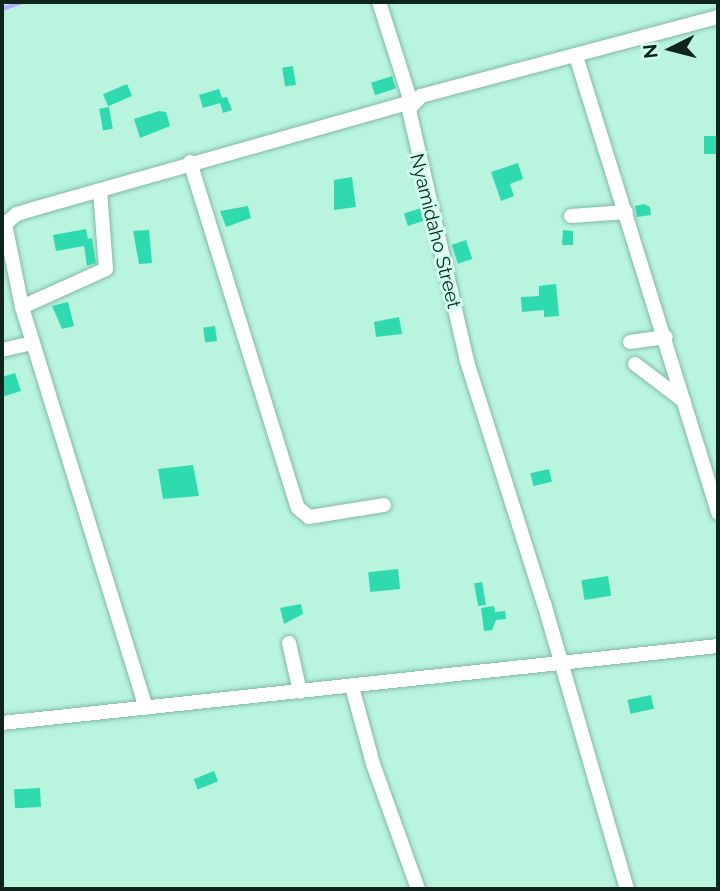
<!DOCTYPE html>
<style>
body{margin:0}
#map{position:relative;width:720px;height:891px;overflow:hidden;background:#b9f4df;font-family:Raleway,sans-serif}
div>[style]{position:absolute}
.stream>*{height:3.5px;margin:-1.75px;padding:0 1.75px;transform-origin:1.75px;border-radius:1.75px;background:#b7aafd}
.building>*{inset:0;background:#30daaf;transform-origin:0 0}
.roads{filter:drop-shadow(0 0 2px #80baa6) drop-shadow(0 0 2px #80baa6)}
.minor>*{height:14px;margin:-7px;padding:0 7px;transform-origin:7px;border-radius:7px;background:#fff}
span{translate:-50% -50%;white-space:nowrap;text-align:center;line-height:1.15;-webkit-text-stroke:6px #cfffed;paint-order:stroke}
.street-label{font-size:19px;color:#0d251d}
.frame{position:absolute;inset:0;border:4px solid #0d251d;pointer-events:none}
.north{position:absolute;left:636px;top:14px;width:70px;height:70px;-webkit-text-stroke:5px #cfffed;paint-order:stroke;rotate:264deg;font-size:19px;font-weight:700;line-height:28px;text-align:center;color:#0d251d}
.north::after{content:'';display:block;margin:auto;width:24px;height:32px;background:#0d251d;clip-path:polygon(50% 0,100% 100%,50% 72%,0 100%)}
</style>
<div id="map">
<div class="stream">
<div style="left:2px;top:9px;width:21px;rotate:-19deg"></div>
</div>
<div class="building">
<div style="left:293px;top:66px;width:19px;height:11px;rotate:81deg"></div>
<div style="left:392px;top:76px;width:13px;height:22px;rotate:72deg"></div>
<div style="left:127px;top:84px;width:13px;height:26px;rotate:67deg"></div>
<div style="clip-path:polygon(219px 89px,222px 98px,227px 97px,232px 110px,223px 113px,220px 103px,203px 108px,199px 95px)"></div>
<div style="left:109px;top:107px;width:22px;height:10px;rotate:80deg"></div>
<div style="clip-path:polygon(159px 111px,166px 112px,170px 126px,140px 138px,134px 119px)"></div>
<div style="left:704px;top:136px;width:14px;height:18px"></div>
<div style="clip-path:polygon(518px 163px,523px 179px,510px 184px,514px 196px,501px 201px,491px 172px)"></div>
<div style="clip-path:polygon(352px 177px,356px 207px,334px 210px,334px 180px)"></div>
<div style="clip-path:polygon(644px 204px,650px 207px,651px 215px,637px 217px,635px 206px)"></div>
<div style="clip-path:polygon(248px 206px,251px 218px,226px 227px,220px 211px)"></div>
<div style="left:421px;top:208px;width:13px;height:18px;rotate:72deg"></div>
<div style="clip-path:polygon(86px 229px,88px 239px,92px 238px,96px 263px,87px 266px,84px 246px,56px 251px,53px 235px)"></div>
<div style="clip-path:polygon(149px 230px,152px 263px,139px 264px,133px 231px)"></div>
<div style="clip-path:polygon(563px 230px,573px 231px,573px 245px,562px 245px)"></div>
<div style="left:466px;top:240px;width:20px;height:15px;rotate:72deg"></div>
<div style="clip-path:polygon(556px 284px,559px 316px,544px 317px,544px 310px,522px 312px,521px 297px,539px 296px,539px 286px)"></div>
<div style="clip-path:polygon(68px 302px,74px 326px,62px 329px,52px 306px)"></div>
<div style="clip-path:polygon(399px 317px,402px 334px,376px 337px,374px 322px)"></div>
<div style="left:215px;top:326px;width:15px;height:12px;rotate:82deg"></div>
<div style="clip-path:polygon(15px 373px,21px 391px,2px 397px,2px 377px)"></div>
<div style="clip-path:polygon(193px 465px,199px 496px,163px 499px,158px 469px)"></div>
<div style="left:549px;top:469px;width:13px;height:19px;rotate:77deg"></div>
<div style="left:398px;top:569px;width:20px;height:30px;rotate:84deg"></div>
<div style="left:608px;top:576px;width:20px;height:27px;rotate:81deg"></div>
<div style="left:482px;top:582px;width:23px;height:8px;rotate:80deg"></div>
<div style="clip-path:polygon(301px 604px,303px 614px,284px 624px,280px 608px)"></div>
<div style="clip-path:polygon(494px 606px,495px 612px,505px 611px,506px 619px,496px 620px,492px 630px,484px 631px,481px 608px)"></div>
<div style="left:651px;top:695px;width:14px;height:24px;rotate:78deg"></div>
<div style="left:214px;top:771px;width:11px;height:22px;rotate:68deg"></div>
<div style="left:40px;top:788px;width:19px;height:26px;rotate:87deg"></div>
</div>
<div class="roads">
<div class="minor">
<div style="left:576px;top:56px;width:479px;rotate:72.7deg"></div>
<div style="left:190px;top:162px;width:362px;rotate:72.7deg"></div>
<div style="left:298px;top:508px;width:14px;rotate:39deg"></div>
<div style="left:309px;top:517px;width:76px;rotate:-9.1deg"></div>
<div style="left:571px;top:216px;width:55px;rotate:-4.2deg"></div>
<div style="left:22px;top:307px;width:92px;rotate:-24.3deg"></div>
<div style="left:106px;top:269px;width:79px;rotate:-94.3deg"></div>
<div style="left:630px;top:342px;width:36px;rotate:-8deg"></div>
<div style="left:2px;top:350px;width:32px;rotate:-13deg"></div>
<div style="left:635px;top:364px;width:61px;rotate:37.1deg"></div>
<div style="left:289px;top:643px;width:50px;rotate:77.3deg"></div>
<div style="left:352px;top:687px;width:80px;rotate:74.7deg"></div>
<div style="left:373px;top:764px;width:133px;rotate:70.2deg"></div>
<div style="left:146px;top:708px;width:420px;rotate:-107.2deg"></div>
<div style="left:22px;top:307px;width:85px;rotate:-101.6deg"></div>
<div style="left:5px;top:224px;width:16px;rotate:-40deg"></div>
<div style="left:17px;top:214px;width:24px;rotate:-17deg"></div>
<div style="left:40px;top:207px;width:386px;rotate:-15.8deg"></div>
<div style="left:411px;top:102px;width:105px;rotate:-107.7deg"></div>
<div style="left:2px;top:723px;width:720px;rotate:-6.14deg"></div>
<div style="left:627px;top:889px;width:297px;rotate:-106.2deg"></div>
<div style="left:544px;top:604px;width:255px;rotate:-107.6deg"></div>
<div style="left:467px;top:361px;width:259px;rotate:-103deg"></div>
<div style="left:409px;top:109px;width:18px;rotate:-47deg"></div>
<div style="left:421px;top:96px;width:307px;rotate:-14.9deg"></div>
</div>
</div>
<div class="street-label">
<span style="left:435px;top:231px;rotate:76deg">Nyamidaho Street</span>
</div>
<div class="frame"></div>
<div class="north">N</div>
</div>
